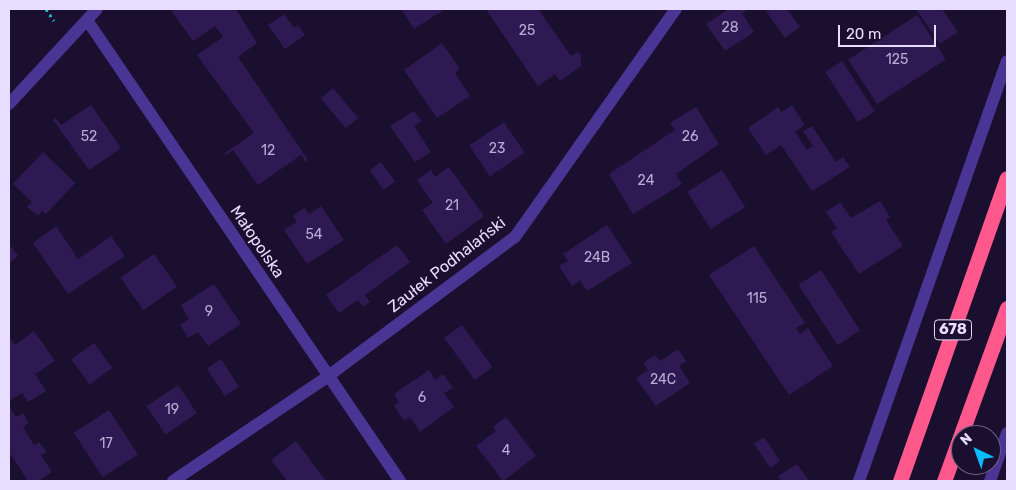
<!DOCTYPE html>
<meta charset="utf-8">
<style>
body{margin:0}
#map{position:relative;width:1016px;height:490px;overflow:hidden;background:#1a0f2f;font-family:Rubik,sans-serif}
div>[style]{position:absolute}
.building>*{inset:0;background:#2f1952;transform-origin:0 0}
.path>*{height:3px;margin-top:-1.5px;transform-origin:0;background:repeating-linear-gradient(90deg,#23bacd 0 2.5px,transparent 0 6.5px)}
.street>*{height:12px;margin:-6px;padding:0 6px;transform-origin:6px;border-radius:6px;background:#493593}
.highway>*{height:15px;margin:-7.5px;padding:0 7.5px;transform-origin:7.5px;border-radius:7.5px;background:#ff588c}
span{translate:-50% -50%;white-space:nowrap;text-align:center;line-height:1.15;-webkit-text-stroke:5px #1a0f2f;paint-order:stroke}
.number-label{font-size:14px;color:#b9acd4}
.number-label span{-webkit-text-stroke-width:0}
.shield-label span{padding:1px 4px;background:#1a0f2f;border:1px solid;border-radius:4px;-webkit-text-stroke-width:0}
.shield-label{font-size:15px;color:#e7ddff;font-weight:700}
.street-label{font-size:16px;color:#e7ddff}
.frame{position:absolute;inset:0;border:10px solid #e7ddff;pointer-events:none}
.north{position:absolute;left:951px;top:425px;width:50px;height:50px;box-sizing:border-box;background:#1a0f2f;border:1px solid #6c6182;border-radius:50%;rotate:318deg;font-size:14px;font-weight:700;line-height:20px;text-align:center;color:#e7ddff}
.north::after{content:'';display:block;margin:auto;width:18px;height:22px;background:#09bcff;clip-path:polygon(50% 0,100% 100%,50% 72%,0 100%)}
.scale{position:absolute;left:838px;top:25px;width:98px;height:22px;box-sizing:border-box;border:2px solid #e7ddff;border-top:0;padding-left:6px;font-size:15px;line-height:18px;white-space:nowrap;color:#e7ddff;-webkit-text-stroke:4px #1a0f2f;paint-order:stroke}
</style>
<div id="map">
<div class="building">
<div style="clip-path:polygon(170px 9px,236px 9px,257px 43px,238px 57px,308px 160px,306px 162px,301px 155px,258px 185px,233px 150px,226px 155px,225px 153px,254px 133px,197px 55px,223px 37px,215px 26px,193px 41px)"></div>
<div style="clip-path:polygon(401px 9px,445px 9px,414px 29px)"></div>
<div style="clip-path:polygon(490px 9px,538px 9px,571px 56px,578px 52px,581px 55px,581px 66px,560px 81px,555px 74px,538px 86px,487px 11px)"></div>
<div style="clip-path:polygon(729px 9px,749px 9px,742px 13px,754px 32px,725px 51px,706px 24px)"></div>
<div style="clip-path:polygon(769px 9px,787px 9px,800px 27px,785px 38px,766px 11px)"></div>
<div style="clip-path:polygon(916px 9px,942px 9px,958px 32px,940px 44px)"></div>
<div style="clip-path:polygon(284px 14px,294px 28px,298px 25px,305px 35px,285px 49px,268px 25px)"></div>
<div style="left:917px;top:15px;width:53px;height:82px;rotate:57deg"></div>
<div style="clip-path:polygon(442px 43px,460px 69px,455px 73px,470px 96px,437px 118px,404px 70px)"></div>
<div style="left:842px;top:61px;width:60px;height:20px;rotate:57deg"></div>
<div style="left:333px;top:88px;width:39px;height:16px;rotate:50deg"></div>
<div style="clip-path:polygon(91px 105px,121px 148px,89px 170px,53px 120px,56px 118px,61px 125px)"></div>
<div style="clip-path:polygon(792px 105px,805px 125px,795px 132px,807px 150px,813px 146px,803px 131px,812px 126px,836px 162px,843px 157px,850px 167px,812px 191px,781px 145px,766px 155px,748px 128px,778px 107px,781px 112px)"></div>
<div style="clip-path:polygon(696px 107px,719px 144px,676px 174px,682px 184px,633px 214px,609px 174px,675px 130px,670px 123px)"></div>
<div style="clip-path:polygon(414px 111px,421px 121px,414px 126px,431px 152px,415px 162px,390px 126px)"></div>
<div style="left:504px;top:122px;width:37px;height:42px;rotate:56deg"></div>
<div style="clip-path:polygon(43px 152px,75px 183px,46px 214px,42px 211px,38px 216px,27px 207px,32px 202px,13px 184px)"></div>
<div style="left:381px;top:162px;width:24px;height:14px;rotate:54deg"></div>
<div style="clip-path:polygon(449px 167px,484px 216px,446px 244px,422px 210px,433px 203px,417px 180px,431px 170px,435px 177px)"></div>
<div style="left:722px;top:170px;width:44px;height:41px;rotate:58deg"></div>
<div style="clip-path:polygon(880px 201px,890px 217px,886px 220px,903px 246px,859px 274px,831px 232px,837px 228px,826px 212px,840px 202px,851px 218px)"></div>
<div style="clip-path:polygon(321px 206px,344px 240px,307px 264px,284px 230px,297px 222px,293px 216px,304px 208px,309px 214px)"></div>
<div style="clip-path:polygon(607px 225px,632px 263px,587px 291px,580px 280px,572px 286px,559px 266px,568px 261px,563px 254px)"></div>
<div style="clip-path:polygon(56px 226px,78px 259px,111px 236px,125px 256px,68px 294px,33px 243px)"></div>
<div style="clip-path:polygon(9px 244px,18px 256px,9px 263px)"></div>
<div style="clip-path:polygon(397px 245px,410px 262px,365px 295px,370px 302px,363px 307px,358px 300px,339px 313px,326px 295px)"></div>
<div style="clip-path:polygon(754px 246px,805px 323px,796px 328px,800px 334px,808px 328px,833px 366px,789px 395px,709px 275px)"></div>
<div style="left:154px;top:254px;width:40px;height:41px;rotate:55deg"></div>
<div style="left:821px;top:270px;width:72px;height:27px;rotate:57deg"></div>
<div style="clip-path:polygon(214px 284px,241px 324px,208px 346px,198px 332px,188px 338px,180px 325px,189px 319px,181px 305px)"></div>
<div style="left:462px;top:325px;width:52px;height:22px;rotate:54deg"></div>
<div style="clip-path:polygon(34px 331px,55px 361px,35px 374px,46px 391px,28px 402px,22px 393px,9px 401px,9px 337px,15px 345px)"></div>
<div style="left:94px;top:343px;width:31px;height:28px;rotate:54deg"></div>
<div style="clip-path:polygon(678px 349px,686px 361px,679px 366px,690px 383px,656px 406px,636px 378px,648px 370px,643px 363px,655px 355px,660px 361px)"></div>
<div style="left:221px;top:359px;width:33px;height:17px;rotate:57deg"></div>
<div style="clip-path:polygon(429px 370px,435px 380px,443px 374px,453px 388px,444px 393px,454px 407px,420px 432px,410px 417px,404px 421px,394px 406px,399px 402px,394px 394px)"></div>
<div style="left:178px;top:385px;width:34px;height:38px;rotate:56deg"></div>
<div style="clip-path:polygon(9px 406px,16px 417px,23px 413px,29px 423px,23px 427px,34px 445px,39px 442px,47px 452px,41px 455px,52px 472px,38px 481px,28px 481px,9px 452px)"></div>
<div style="left:109px;top:410px;width:53px;height:42px;rotate:57deg"></div>
<div style="clip-path:polygon(506px 417px,536px 456px,503px 481px,476px 446px,496px 431px,493px 427px)"></div>
<div style="left:764px;top:437px;width:29px;height:12px;rotate:56deg"></div>
<div style="clip-path:polygon(296px 441px,326px 481px,287px 481px,271px 460px)"></div>
<div style="clip-path:polygon(797px 464px,809px 481px,781px 481px,778px 476px)"></div>
</div>
<div class="path">
<div style="left:46px;top:9px;width:14px;rotate:56deg"></div>
</div>
<div class="street">
<div style="left:87px;top:20px;width:557px;rotate:55.83deg"></div>
<div style="left:9px;top:104px;width:129px;rotate:-47.2deg"></div>
<div style="left:173px;top:481px;width:186px;rotate:-34deg"></div>
<div style="left:327px;top:377px;width:234px;rotate:-36.7deg"></div>
<div style="left:515px;top:237px;width:279px;rotate:-54.8deg"></div>
<div style="left:859px;top:481px;width:445px;rotate:-70.6deg"></div>
<div style="left:990px;top:481px;width:51px;rotate:-70.5deg"></div>
</div>
<div class="highway">
<div style="left:900px;top:481px;width:321px;rotate:-70.6deg"></div>
<div style="left:944px;top:481px;width:184px;rotate:-70deg"></div>
</div>
<div class="number-label">
<span style="left:730px;top:28px">28</span>
<span style="left:527px;top:31px">25</span>
<span style="left:897px;top:60px">125</span>
<span style="left:89px;top:137px">52</span>
<span style="left:690px;top:137px">26</span>
<span style="left:497px;top:149px">23</span>
<span style="left:268px;top:151px">12</span>
<span style="left:646px;top:181px">24</span>
<span style="left:452px;top:206px">21</span>
<span style="left:314px;top:235px">54</span>
<span style="left:597px;top:258px">24B</span>
<span style="left:757px;top:299px">115</span>
<span style="left:209px;top:312px">9</span>
<span style="left:663px;top:380px">24C</span>
<span style="left:422px;top:398px">6</span>
<span style="left:172px;top:410px">19</span>
<span style="left:106px;top:444px">17</span>
<span style="left:506px;top:451px">4</span>
</div>
<div class="shield-label">
<span style="left:953px;top:330px">678</span>
</div>
<div class="street-label">
<span style="left:257px;top:242px;rotate:56deg">Małopolska</span>
<span style="left:447px;top:265px;rotate:-38deg">Zaułek Podhalański</span>
</div>
<div class="frame"></div>
<div class="north">N</div>
<div class="scale">20 m</div>
</div>
